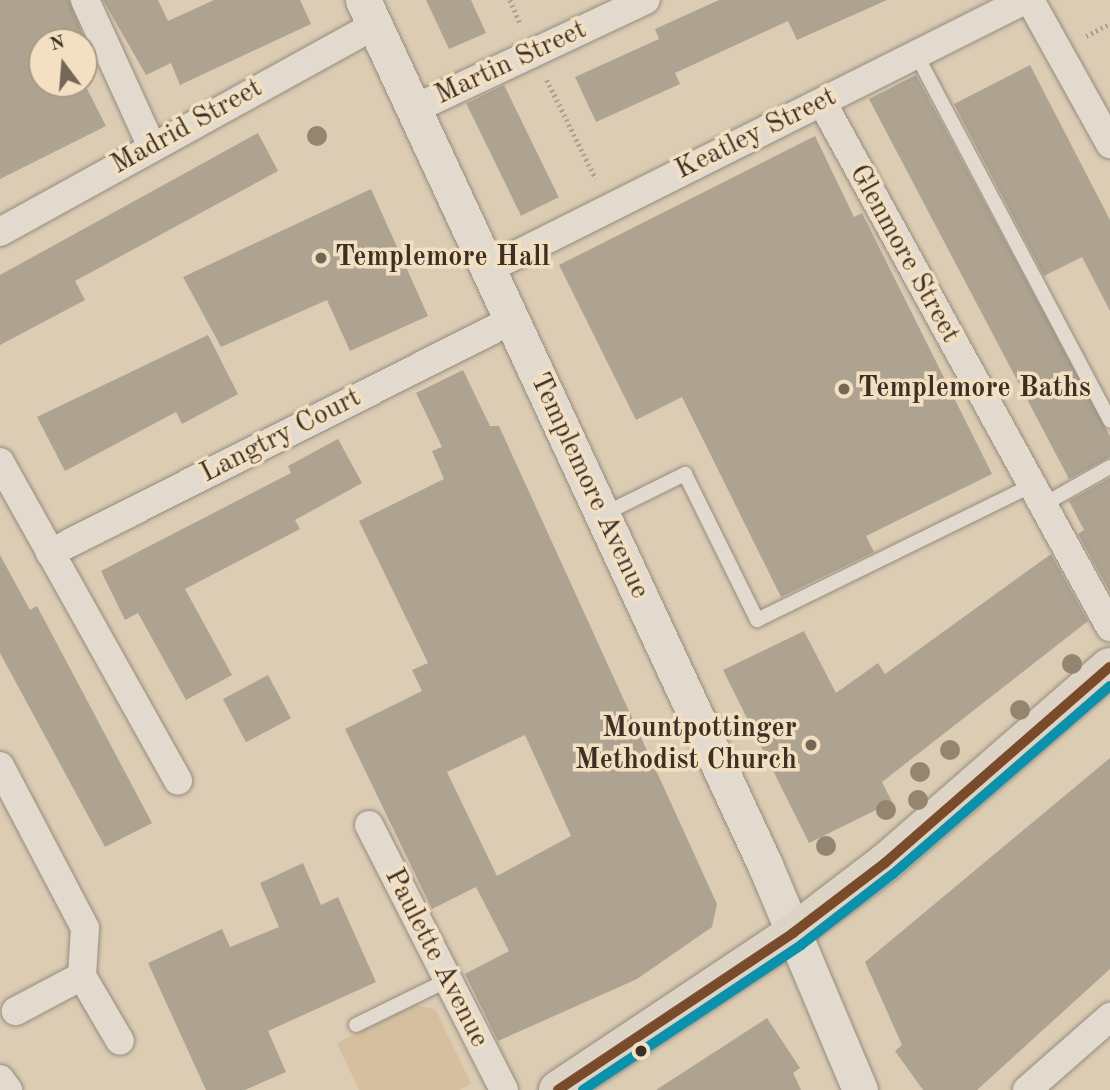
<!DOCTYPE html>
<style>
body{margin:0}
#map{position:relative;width:1110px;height:1090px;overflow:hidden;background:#dcccb3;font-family:"Old Standard TT",serif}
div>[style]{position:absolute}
.green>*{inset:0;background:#d5bf9e}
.building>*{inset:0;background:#aea291;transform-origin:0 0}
.path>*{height:4.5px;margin-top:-2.25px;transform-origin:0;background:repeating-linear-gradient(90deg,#a6a095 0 2px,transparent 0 5.5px)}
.roads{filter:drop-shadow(0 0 2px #968c7d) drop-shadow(0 0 2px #968c7d)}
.service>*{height:14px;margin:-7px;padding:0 7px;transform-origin:7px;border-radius:7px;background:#e2dace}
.minor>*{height:28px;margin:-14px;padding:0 14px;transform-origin:14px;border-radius:14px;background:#e2dace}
.tertiary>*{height:35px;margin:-17.5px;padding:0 17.5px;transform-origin:17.5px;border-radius:17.5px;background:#e2dace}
.primary>*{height:38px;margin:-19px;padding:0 19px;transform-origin:19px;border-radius:19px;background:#ded4c6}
.bus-1>*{height:10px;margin:-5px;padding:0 5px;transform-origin:5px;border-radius:5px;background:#7a4b2a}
.bus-2>*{height:10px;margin:-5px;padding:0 5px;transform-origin:5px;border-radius:5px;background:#0c91ac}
.trees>*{width:20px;height:20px;margin:-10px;border-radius:50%;background:#948570}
.dots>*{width:19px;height:19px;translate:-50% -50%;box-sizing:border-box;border:4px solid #f3e0c3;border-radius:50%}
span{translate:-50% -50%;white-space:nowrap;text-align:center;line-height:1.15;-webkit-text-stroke:7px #f3e0c3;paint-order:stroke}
.street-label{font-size:28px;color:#3c3024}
.poi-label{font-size:28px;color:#3c3024;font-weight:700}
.left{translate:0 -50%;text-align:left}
.right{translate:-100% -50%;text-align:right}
.north{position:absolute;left:28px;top:28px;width:70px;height:70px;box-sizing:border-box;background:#f3e0c3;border:2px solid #aa9a83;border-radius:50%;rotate:344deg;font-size:19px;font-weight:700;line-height:28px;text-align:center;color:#3c3024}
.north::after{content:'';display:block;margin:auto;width:24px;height:32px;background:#746756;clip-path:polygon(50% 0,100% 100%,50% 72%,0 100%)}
</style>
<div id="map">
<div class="green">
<div style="clip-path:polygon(414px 1005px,435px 1009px,471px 1083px,460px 1090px,359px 1090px,337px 1043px)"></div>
</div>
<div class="building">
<div style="clip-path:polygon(0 0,69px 0,86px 42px,42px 42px,42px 84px,84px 83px,106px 126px,0 179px)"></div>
<div style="clip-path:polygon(103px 0,158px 0,168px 21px,214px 0,300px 0,311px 24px,180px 85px,171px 63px,146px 75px)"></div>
<div style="clip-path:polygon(426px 0,471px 0,486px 33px,449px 49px)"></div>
<div style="clip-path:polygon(719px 0,887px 0,797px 40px,788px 21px,675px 73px,680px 84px,596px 122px,575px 77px,659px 39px,655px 29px)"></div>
<div style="clip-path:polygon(1030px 65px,1110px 220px,1110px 311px,1082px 257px,1044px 276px,954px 104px)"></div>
<div style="clip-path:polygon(916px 75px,1110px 436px,1110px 457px,1069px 479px,869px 99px)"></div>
<div style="left:504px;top:85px;width:125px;height:42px;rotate:64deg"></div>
<div style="clip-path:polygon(258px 133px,278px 171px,75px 281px,85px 300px,0 345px,0 275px)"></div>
<div style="clip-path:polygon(815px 136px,854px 217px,862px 213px,992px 474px,866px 536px,874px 552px,781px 597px,682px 397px,636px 420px,559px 265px)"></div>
<div style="clip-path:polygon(371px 189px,428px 316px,350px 351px,327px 300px,221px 347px,183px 277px)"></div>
<div style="clip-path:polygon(208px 335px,238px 394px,182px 424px,176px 412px,65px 471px,37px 417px)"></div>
<div style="clip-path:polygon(evenodd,463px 370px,490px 426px,499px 426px,717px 904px,712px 927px,637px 979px,498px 1041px,465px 974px,509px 951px,476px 887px,432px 909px,345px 729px,422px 691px,412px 670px,428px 663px,359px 521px,444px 479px,432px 451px,442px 447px,416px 393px,463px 370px,525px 735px,571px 836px,497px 876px,447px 772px,525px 735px)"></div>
<div style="clip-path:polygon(338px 439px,362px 483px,295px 520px,300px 529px,185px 589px,232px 675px,186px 700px,138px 613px,125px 620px,101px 571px,291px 473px,288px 466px)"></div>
<div style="clip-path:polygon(1110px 478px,1110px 592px,1078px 534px,1084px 530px,1069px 501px)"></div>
<div style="clip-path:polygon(1051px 554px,1088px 621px,882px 782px,892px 802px,809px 843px,723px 670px,804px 631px,836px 693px,878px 663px,885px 674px)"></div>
<div style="clip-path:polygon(0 555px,30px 610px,37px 606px,152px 823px,105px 847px,0 653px)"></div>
<div style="left:268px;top:675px;width:49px;height:51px;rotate:62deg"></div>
<div style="clip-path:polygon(1110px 758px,1110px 969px,977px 1090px,923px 1090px,895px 1051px,902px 1045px,865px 962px)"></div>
<div style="clip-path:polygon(303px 863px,321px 905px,338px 897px,376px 982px,268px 1031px,286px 1072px,245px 1090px,206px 1090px,148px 963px,222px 929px,230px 947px,279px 927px,260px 883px)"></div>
<div style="clip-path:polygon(767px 1018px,800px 1068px,793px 1073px,801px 1090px,656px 1090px)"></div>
</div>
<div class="path">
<div style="left:510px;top:0;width:27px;rotate:66deg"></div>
<div style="left:1086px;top:36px;width:27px;rotate:-27deg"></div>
<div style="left:547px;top:80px;width:110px;rotate:63.7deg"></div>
</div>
<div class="roads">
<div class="service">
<div style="left:916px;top:54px;width:415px;rotate:62.1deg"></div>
<div style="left:1041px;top:506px;width:79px;rotate:-29.5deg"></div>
<div style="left:602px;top:515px;width:93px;rotate:-26.3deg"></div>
<div style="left:685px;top:474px;width:163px;rotate:63.7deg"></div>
<div style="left:757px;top:620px;width:304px;rotate:-26.1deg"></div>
<div style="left:356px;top:1025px;width:102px;rotate:-26.1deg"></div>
</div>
<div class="minor">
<div style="left:85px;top:0;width:159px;rotate:65.5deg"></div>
<div style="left:1030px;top:0;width:165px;rotate:60.9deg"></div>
<div style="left:822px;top:102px;width:599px;rotate:61.25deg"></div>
<div style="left:414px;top:109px;width:256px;rotate:-25.2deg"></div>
<div style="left:0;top:232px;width:428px;rotate:-28.9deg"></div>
<div style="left:488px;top:269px;width:601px;rotate:-26.61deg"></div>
<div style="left:0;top:462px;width:365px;rotate:60.8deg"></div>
<div style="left:50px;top:553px;width:517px;rotate:-26.76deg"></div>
<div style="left:0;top:766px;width:183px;rotate:62.3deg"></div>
<div style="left:85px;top:928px;width:48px;rotate:93.6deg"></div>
<div style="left:82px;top:976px;width:75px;rotate:152.1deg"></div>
<div style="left:369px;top:825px;width:297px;rotate:63deg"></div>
<div style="left:82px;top:976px;width:75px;rotate:59.7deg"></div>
<div style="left:0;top:1079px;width:14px;rotate:54deg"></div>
<div style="left:1027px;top:1090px;width:111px;rotate:-41.3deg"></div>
</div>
<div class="tertiary">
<div style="left:363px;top:0;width:954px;rotate:65.07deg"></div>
<div style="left:765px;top:865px;width:244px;rotate:67.1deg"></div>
</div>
<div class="primary">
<div style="left:558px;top:1090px;width:283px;rotate:-33.7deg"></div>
<div style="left:793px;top:933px;width:116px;rotate:-37.3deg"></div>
<div style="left:885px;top:863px;width:298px;rotate:-41.1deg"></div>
</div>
</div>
<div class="bus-1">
<div style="left:558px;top:1090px;width:283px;rotate:-33.7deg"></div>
<div style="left:793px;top:933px;width:116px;rotate:-37.3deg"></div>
<div style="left:885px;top:863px;width:298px;rotate:-41.1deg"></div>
</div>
<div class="bus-2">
<div style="left:583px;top:1090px;width:262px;rotate:-33.6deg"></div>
<div style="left:801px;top:945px;width:116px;rotate:-37.7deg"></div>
<div style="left:893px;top:874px;width:287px;rotate:-40.9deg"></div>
</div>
<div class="trees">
<div style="left:317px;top:136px"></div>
<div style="left:1072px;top:664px"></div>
<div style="left:1020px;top:710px"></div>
<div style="left:950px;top:750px"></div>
<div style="left:920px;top:772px"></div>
<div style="left:918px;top:800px"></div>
<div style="left:886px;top:810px"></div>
<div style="left:826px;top:846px"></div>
</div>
<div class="dots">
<div style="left:321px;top:258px;background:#746756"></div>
<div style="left:844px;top:389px;background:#746756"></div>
<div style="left:811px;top:745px;background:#746756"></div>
<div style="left:641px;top:1051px;background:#3c3024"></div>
</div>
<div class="street-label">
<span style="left:511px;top:63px;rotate:-25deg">Martin Street</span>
<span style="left:187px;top:127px;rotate:-29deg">Madrid Street</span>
<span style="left:756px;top:134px;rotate:-26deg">Keatley Street</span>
<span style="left:904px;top:254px;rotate:61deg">Glenmore Street</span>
<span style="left:281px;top:436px;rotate:-27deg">Langtry Court</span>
<span style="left:589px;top:486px;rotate:65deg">Templemore Avenue</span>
<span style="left:436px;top:958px;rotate:63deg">Paulette Avenue</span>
</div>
<div class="poi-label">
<span class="left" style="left:335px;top:258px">Templemore Hall</span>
<span class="left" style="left:858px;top:389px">Templemore Baths</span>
<span class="right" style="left:797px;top:745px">Mountpottinger<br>Methodist Church</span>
</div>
<div class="north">N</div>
</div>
